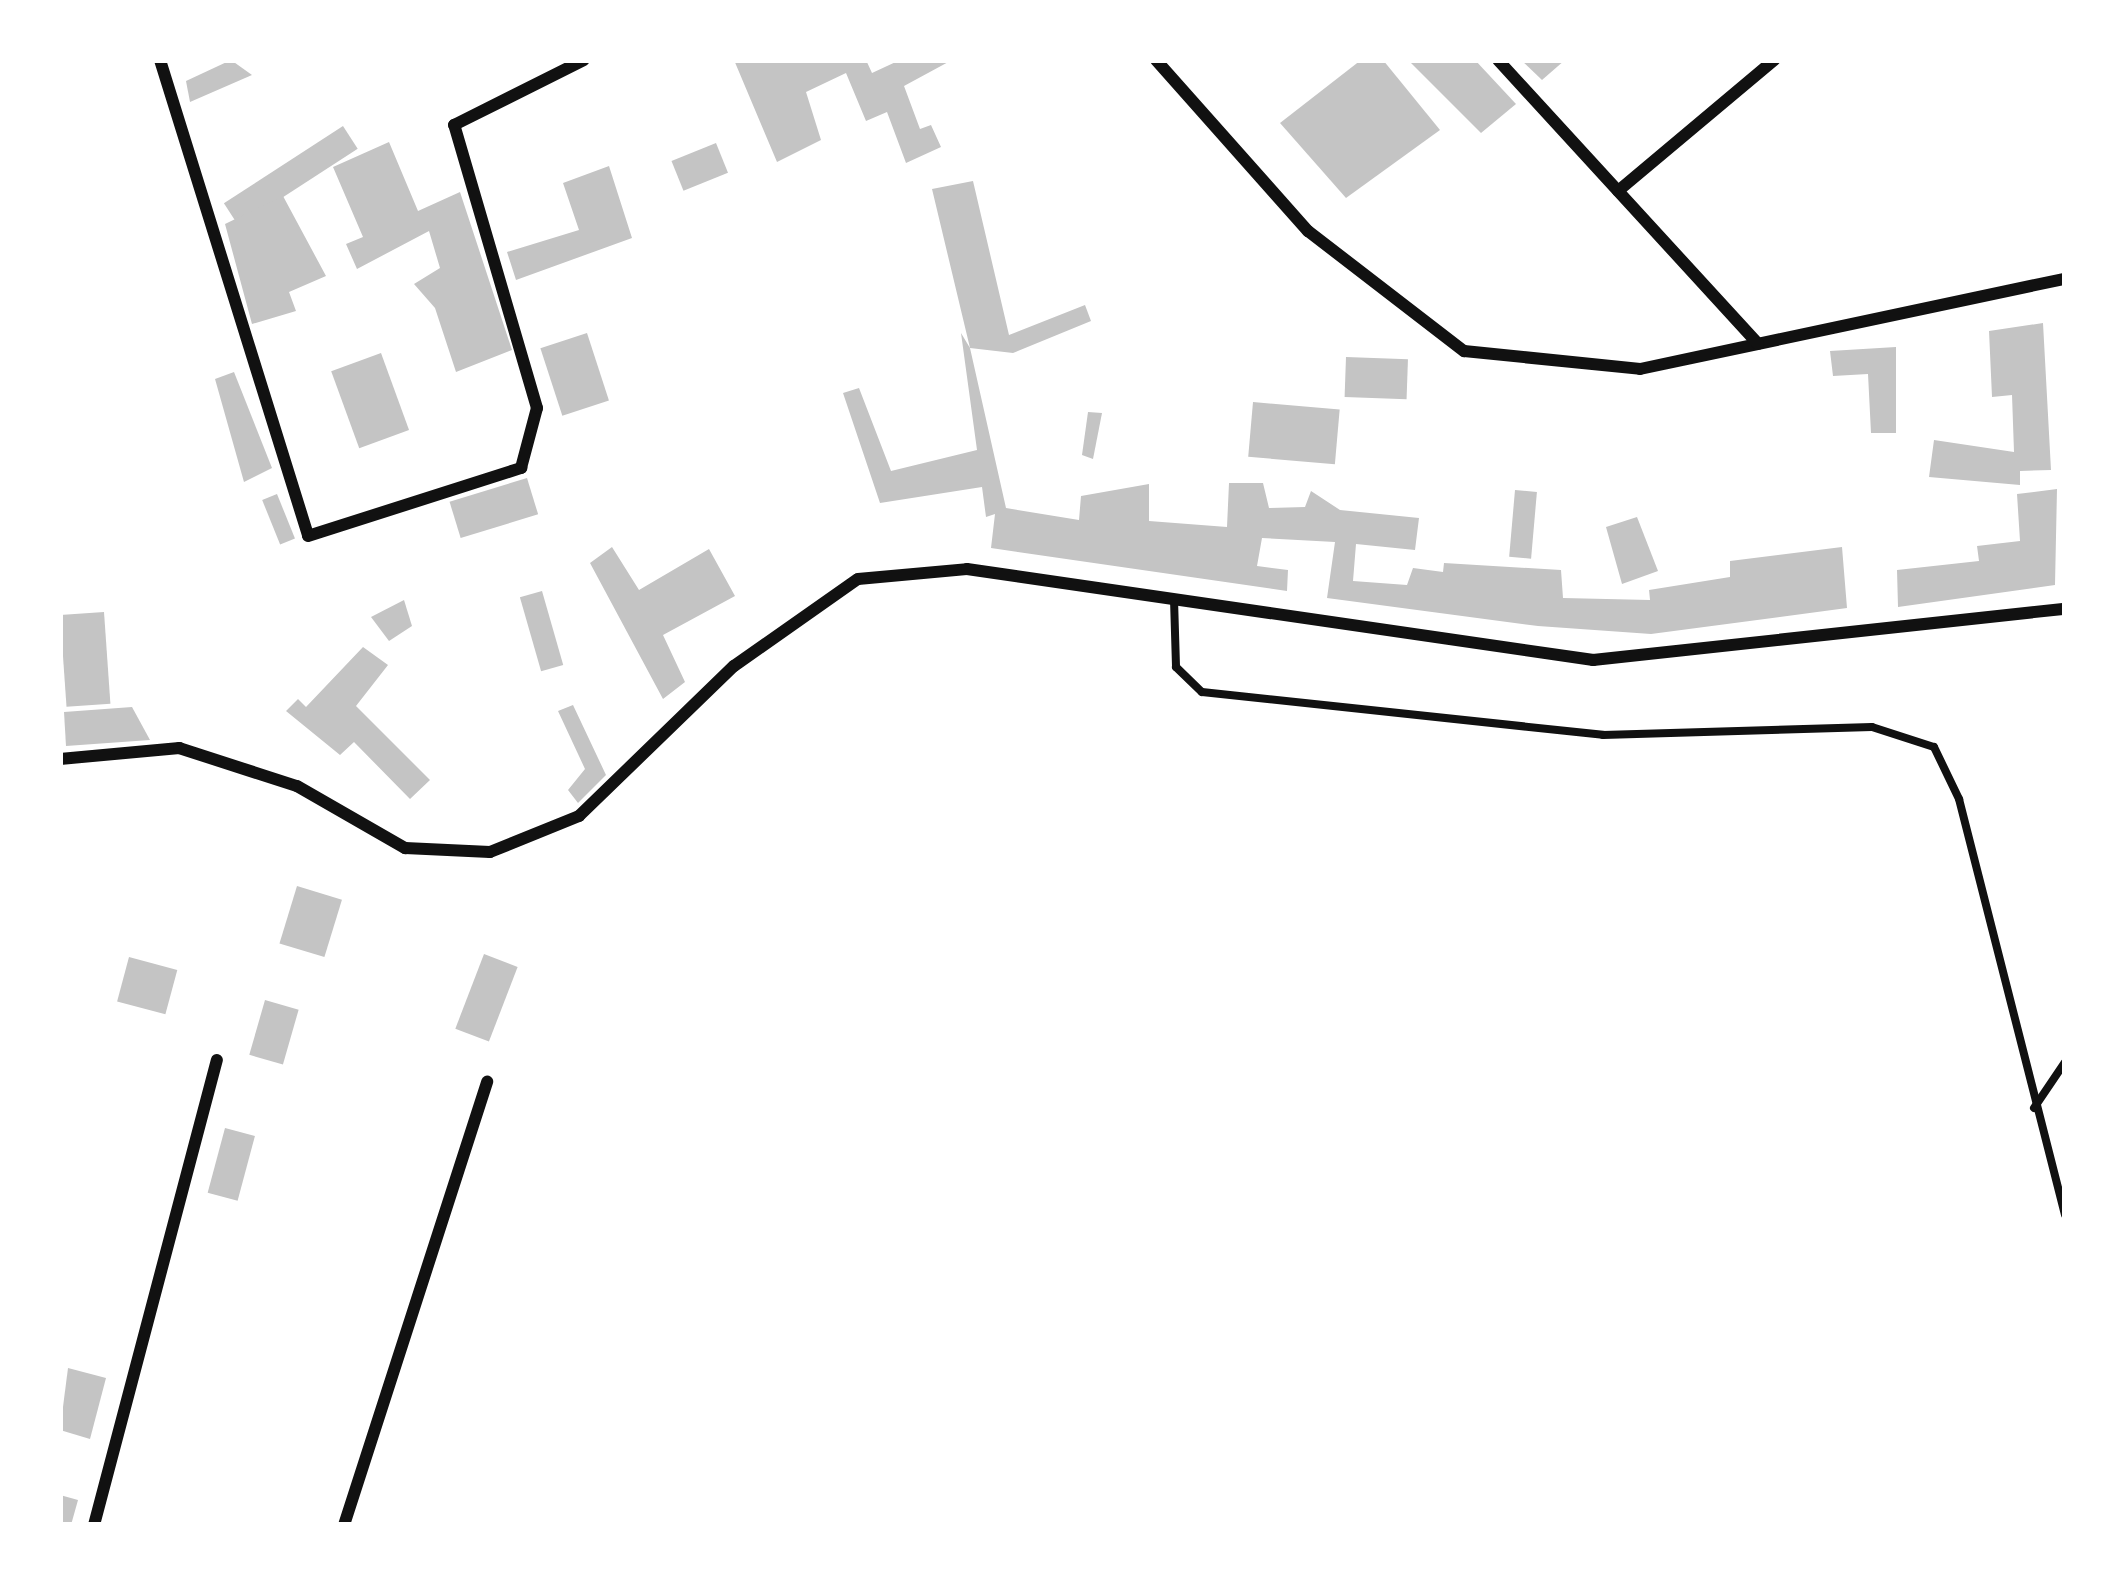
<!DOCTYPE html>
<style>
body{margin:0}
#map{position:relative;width:2125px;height:1585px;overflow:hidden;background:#fff;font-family:"Exo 2",sans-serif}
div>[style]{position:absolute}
.building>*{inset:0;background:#c4c4c4;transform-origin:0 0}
.service>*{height:8px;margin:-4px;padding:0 4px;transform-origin:4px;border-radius:4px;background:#111}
.minor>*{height:12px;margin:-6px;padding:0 6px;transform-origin:6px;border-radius:6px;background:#111}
span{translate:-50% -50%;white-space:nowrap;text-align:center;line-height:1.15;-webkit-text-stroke:10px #fff;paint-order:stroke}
.frame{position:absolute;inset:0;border:63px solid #fff;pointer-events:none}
</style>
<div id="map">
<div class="building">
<div style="clip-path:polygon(231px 60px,252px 75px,190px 102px,186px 81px)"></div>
<div style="clip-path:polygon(734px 60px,866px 60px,872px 73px,900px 60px,952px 60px,904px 86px,920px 129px,931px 125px,941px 147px,906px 163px,887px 112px,866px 121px,846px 73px,806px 92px,821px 140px,777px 162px)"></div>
<div style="clip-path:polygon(1361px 60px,1383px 60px,1440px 130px,1346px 198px,1280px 123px)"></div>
<div style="clip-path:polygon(1408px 60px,1475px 60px,1516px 104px,1481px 133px)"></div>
<div style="clip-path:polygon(1521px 60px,1565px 60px,1542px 80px)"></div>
<div style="left:343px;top:126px;width:27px;height:142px;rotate:57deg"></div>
<div style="clip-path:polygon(389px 142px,418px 211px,460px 192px,512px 350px,456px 372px,435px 308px,414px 284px,440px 268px,429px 231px,357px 269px,346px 244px,363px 237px,333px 167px)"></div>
<div style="left:716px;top:143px;width:32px;height:48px;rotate:68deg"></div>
<div style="clip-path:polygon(609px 166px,632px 238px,516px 280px,507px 252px,579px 230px,563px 183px)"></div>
<div style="clip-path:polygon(973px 181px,1009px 335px,1085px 305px,1091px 321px,1013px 353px,970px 348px,1006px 508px,1079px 520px,1081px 496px,1149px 484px,1149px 521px,1227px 527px,1229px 483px,1263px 483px,1269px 508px,1305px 507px,1311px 491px,1340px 510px,1419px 518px,1415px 550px,1356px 544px,1353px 581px,1407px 585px,1413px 568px,1443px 572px,1444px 563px,1561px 570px,1563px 598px,1650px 600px,1649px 590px,1730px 577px,1730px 561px,1842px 547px,1847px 608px,1651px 634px,1538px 626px,1327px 598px,1335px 542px,1262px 538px,1257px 566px,1288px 570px,1287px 591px,991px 548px,995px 514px,986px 517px,982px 487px,880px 503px,843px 393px,859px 388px,891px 471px,977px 450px,961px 333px,970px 348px,932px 189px)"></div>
<div style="clip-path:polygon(283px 196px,326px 276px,289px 292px,296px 311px,252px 324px,225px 224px)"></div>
<div style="clip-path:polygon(2043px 323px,2051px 470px,2020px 471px,2020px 485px,1929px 477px,1934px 440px,2014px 452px,2012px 395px,1992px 397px,1989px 331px)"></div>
<div style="left:587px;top:333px;width:71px;height:49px;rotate:72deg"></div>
<div style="clip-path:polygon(1896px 347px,1896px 433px,1871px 433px,1868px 374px,1833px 376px,1830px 351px)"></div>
<div style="left:381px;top:353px;width:82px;height:53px;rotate:70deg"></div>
<div style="left:1346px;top:357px;width:62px;height:40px;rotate:2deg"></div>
<div style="clip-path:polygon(234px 372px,272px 468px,244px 482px,215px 379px)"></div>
<div style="left:1253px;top:402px;width:87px;height:55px;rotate:5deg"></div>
<div style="clip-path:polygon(1088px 412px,1102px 413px,1093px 459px,1082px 455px)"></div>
<div style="left:527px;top:478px;width:38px;height:81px;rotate:73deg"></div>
<div style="clip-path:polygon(2057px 489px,2055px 585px,1898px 607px,1897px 570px,1979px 561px,1977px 546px,2020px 541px,2017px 494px)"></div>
<div style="left:1515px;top:490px;width:22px;height:67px;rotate:5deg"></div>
<div style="left:277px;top:494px;width:48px;height:16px;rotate:68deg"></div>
<div style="clip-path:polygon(1637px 517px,1658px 571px,1622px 584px,1606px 527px)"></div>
<div style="clip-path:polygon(612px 547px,639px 590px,709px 549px,735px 596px,663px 635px,685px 682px,663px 699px,590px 563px)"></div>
<div style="left:542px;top:591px;width:77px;height:23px;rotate:74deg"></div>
<div style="clip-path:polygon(404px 600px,412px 626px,389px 641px,371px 617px)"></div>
<div style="left:104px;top:612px;width:92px;height:44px;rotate:86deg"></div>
<div style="clip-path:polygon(363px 647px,388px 665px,356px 706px,430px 780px,410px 799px,354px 742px,340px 755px,286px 711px,298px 699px,306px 707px)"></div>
<div style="clip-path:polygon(573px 705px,606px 775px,578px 803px,568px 790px,585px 769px,558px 711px)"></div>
<div style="clip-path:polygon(132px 707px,150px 740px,66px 746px,64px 712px)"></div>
<div style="left:297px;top:886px;width:47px;height:60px;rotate:17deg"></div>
<div style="left:484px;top:954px;width:36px;height:80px;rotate:21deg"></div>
<div style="left:129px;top:957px;width:50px;height:46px;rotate:15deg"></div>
<div style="left:265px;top:1000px;width:35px;height:57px;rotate:16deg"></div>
<div style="left:225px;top:1128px;width:31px;height:67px;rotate:15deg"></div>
<div style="clip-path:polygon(68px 1368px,106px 1378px,90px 1439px,60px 1430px)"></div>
<div style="clip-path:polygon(60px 1495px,78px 1500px,71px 1525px,60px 1525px)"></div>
</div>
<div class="service">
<div style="left:1174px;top:599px;width:68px;rotate:88.3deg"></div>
<div style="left:1176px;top:667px;width:36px;rotate:44deg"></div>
<div style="left:1202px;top:692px;width:403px;rotate:6.1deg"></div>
<div style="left:1603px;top:735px;width:269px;rotate:-1.7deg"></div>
<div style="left:1872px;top:727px;width:65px;rotate:17.9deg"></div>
<div style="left:1934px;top:747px;width:58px;rotate:64.3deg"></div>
<div style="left:1959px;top:799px;width:429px;rotate:75.7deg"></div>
<div style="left:2034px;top:1108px;width:55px;rotate:-56deg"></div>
</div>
<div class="minor">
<div style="left:160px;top:60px;width:498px;rotate:72.7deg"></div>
<div style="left:308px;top:536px;width:224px;rotate:-17.7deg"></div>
<div style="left:521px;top:468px;width:62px;rotate:-75.1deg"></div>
<div style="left:537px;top:408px;width:295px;rotate:-106.3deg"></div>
<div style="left:454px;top:125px;width:145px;rotate:-26.6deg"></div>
<div style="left:1156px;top:60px;width:229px;rotate:48.4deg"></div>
<div style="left:1308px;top:231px;width:197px;rotate:37.6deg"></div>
<div style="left:1464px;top:351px;width:177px;rotate:5.8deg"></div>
<div style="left:1640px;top:369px;width:434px;rotate:-12deg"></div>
<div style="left:1498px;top:60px;width:385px;rotate:47.5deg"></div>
<div style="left:1618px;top:191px;width:204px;rotate:-40deg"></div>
<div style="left:60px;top:759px;width:120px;rotate:-5.3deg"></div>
<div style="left:179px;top:748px;width:124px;rotate:17.9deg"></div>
<div style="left:297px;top:786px;width:125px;rotate:29.9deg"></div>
<div style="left:405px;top:848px;width:85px;rotate:2.7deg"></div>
<div style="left:490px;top:852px;width:96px;rotate:-22deg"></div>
<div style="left:579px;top:816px;width:216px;rotate:-44.1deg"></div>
<div style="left:734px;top:666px;width:151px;rotate:-35.1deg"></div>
<div style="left:858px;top:579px;width:109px;rotate:-5.2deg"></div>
<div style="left:967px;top:569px;width:633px;rotate:8.27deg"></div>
<div style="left:1593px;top:660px;width:475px;rotate:-6.2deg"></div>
<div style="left:94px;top:1525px;width:481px;rotate:-75.2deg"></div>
<div style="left:344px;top:1525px;width:466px;rotate:-72.1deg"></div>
</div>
<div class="frame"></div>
</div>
